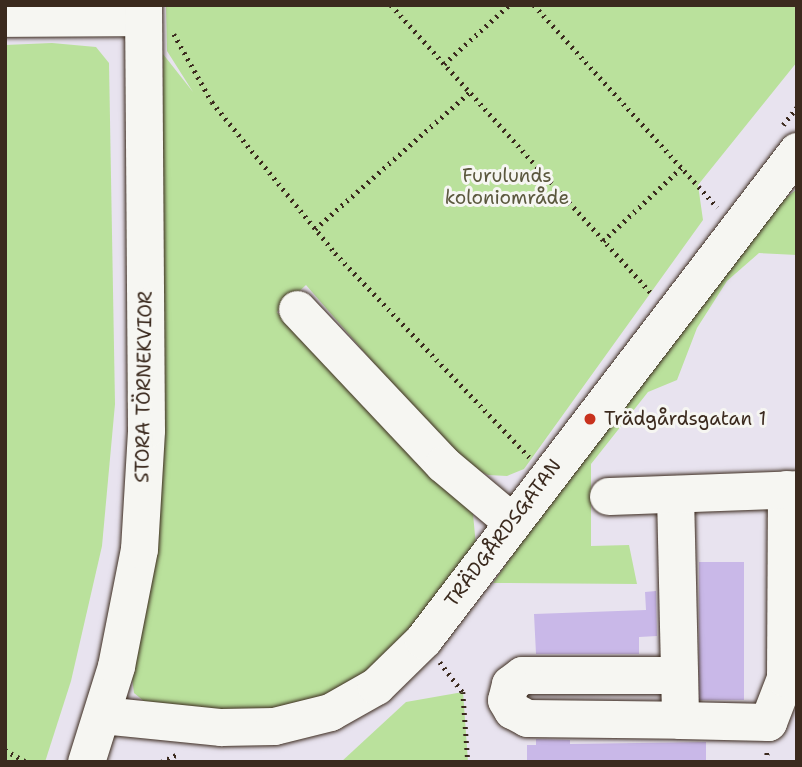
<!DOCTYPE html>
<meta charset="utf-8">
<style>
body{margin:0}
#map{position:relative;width:802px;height:767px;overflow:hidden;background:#e8e3ef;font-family:"Shantell Sans",sans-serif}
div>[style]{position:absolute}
.green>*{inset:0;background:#bae19c}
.building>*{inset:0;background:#c9b8e8;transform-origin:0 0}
.path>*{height:4.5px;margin-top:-2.25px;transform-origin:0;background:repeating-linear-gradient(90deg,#3b2a1e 0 2px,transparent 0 7px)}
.roads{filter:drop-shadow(0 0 2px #3b2a1e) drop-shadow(0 0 2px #3b2a1e)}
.minor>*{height:37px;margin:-18.5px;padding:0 18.5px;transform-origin:18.5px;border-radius:18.5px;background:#f6f6f2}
.dots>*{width:19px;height:19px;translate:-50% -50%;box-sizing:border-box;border:4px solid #f6f6f2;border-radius:50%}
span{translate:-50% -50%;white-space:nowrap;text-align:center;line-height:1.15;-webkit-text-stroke:6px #f6f6f2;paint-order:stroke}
.park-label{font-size:19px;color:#5b583e}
.street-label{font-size:19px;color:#3b2a1e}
.poi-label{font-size:19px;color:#3b2a1e}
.left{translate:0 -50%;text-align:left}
.frame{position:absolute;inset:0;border:7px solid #3b2a1e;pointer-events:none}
</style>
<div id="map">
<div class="green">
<div style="clip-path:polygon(166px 5px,797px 5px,797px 62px,698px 185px,703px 220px,524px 469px,507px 476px,488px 475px,459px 461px,306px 285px,277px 312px,359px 402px,473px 514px,476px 546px,379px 672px,318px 703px,247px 715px,150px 706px,134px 693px,131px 670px,162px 393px,163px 54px,193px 92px,167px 51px)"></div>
<div style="clip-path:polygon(52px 43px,96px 47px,109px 63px,115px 404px,102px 546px,71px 681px,45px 762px,5px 762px,5px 45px)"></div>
<div style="clip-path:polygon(797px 189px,797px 255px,759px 253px,727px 281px,697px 328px,677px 380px,648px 392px,591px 464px,591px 546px,629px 545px,637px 584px,493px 583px,730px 243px)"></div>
<div style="clip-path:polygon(463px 692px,468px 762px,341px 762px,406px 702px)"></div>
</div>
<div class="building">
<div style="left:744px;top:562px;width:138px;height:45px;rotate:90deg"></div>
<div style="clip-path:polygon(656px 591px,657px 636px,639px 637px,639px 654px,536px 654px,534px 614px,646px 610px,645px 592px)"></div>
<div style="clip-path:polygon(536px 739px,570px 740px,570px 744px,706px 742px,706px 762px,527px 762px,527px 745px,536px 745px)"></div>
</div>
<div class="path">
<div style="left:391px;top:5px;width:388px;rotate:47.9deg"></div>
<div style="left:534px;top:5px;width:273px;rotate:47.8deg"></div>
<div style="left:174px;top:34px;width:78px;rotate:60.8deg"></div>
<div style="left:212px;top:102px;width:195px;rotate:50.8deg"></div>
<div style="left:335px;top:253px;width:282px;rotate:46.4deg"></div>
<div style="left:444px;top:64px;width:88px;rotate:-42.2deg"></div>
<div style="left:783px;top:125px;width:23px;rotate:-52deg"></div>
<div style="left:315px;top:229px;width:207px;rotate:-41.5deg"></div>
<div style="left:603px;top:241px;width:107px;rotate:-43.1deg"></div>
<div style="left:440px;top:662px;width:38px;rotate:53deg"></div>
<div style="left:463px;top:692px;width:70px;rotate:85.9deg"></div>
<div style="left:5px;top:750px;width:25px;rotate:29deg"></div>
<div style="left:161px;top:762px;width:19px;rotate:-25deg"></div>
<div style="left:766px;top:762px;width:12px;rotate:-85deg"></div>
</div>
<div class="roads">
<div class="minor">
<div style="left:5px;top:18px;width:138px;rotate:-0.4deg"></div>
<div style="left:297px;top:309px;width:213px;rotate:46.7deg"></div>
<div style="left:443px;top:464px;width:90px;rotate:40deg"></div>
<div style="left:675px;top:494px;width:226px;rotate:88.7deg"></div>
<div style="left:680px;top:720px;width:88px;rotate:1.3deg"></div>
<div style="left:768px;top:722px;width:47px;rotate:-68.9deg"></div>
<div style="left:785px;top:678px;width:189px;rotate:-89.7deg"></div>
<div style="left:608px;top:496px;width:189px;rotate:-2.1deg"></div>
<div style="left:679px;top:675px;width:157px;rotate:180deg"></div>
<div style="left:522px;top:675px;width:15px;rotate:143deg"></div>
<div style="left:510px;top:684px;width:16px;rotate:104deg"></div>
<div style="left:506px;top:700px;width:12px;rotate:59deg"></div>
<div style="left:512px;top:710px;width:17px;rotate:28deg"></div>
<div style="left:527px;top:718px;width:153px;rotate:0.7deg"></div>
<div style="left:102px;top:715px;width:120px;rotate:5.8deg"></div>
<div style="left:221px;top:727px;width:53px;rotate:-1.1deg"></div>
<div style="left:274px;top:726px;width:58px;rotate:-14deg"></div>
<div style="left:330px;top:712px;width:53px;rotate:-29.5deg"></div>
<div style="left:376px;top:686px;width:66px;rotate:-44.4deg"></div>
<div style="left:423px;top:640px;width:616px;rotate:-52.59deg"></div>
<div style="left:86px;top:762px;width:101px;rotate:-72.6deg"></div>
<div style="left:116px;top:666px;width:119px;rotate:-78.9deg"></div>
<div style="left:139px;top:549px;width:119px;rotate:-86.6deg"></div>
<div style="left:146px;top:430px;width:425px;rotate:-90.4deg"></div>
</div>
</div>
<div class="dots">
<div style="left:590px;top:419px;background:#c8321e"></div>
</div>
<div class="park-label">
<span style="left:507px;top:187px">Furulunds<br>koloniområde</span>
</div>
<div class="street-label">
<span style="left:144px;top:387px;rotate:-89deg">STORA TÖRNEKVIOR</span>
<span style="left:503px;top:533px;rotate:-53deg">TRÄDGÅRDSGATAN</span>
</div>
<div class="poi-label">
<span class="left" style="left:604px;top:419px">Trädgårdsgatan 1</span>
</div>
<div class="frame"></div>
</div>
